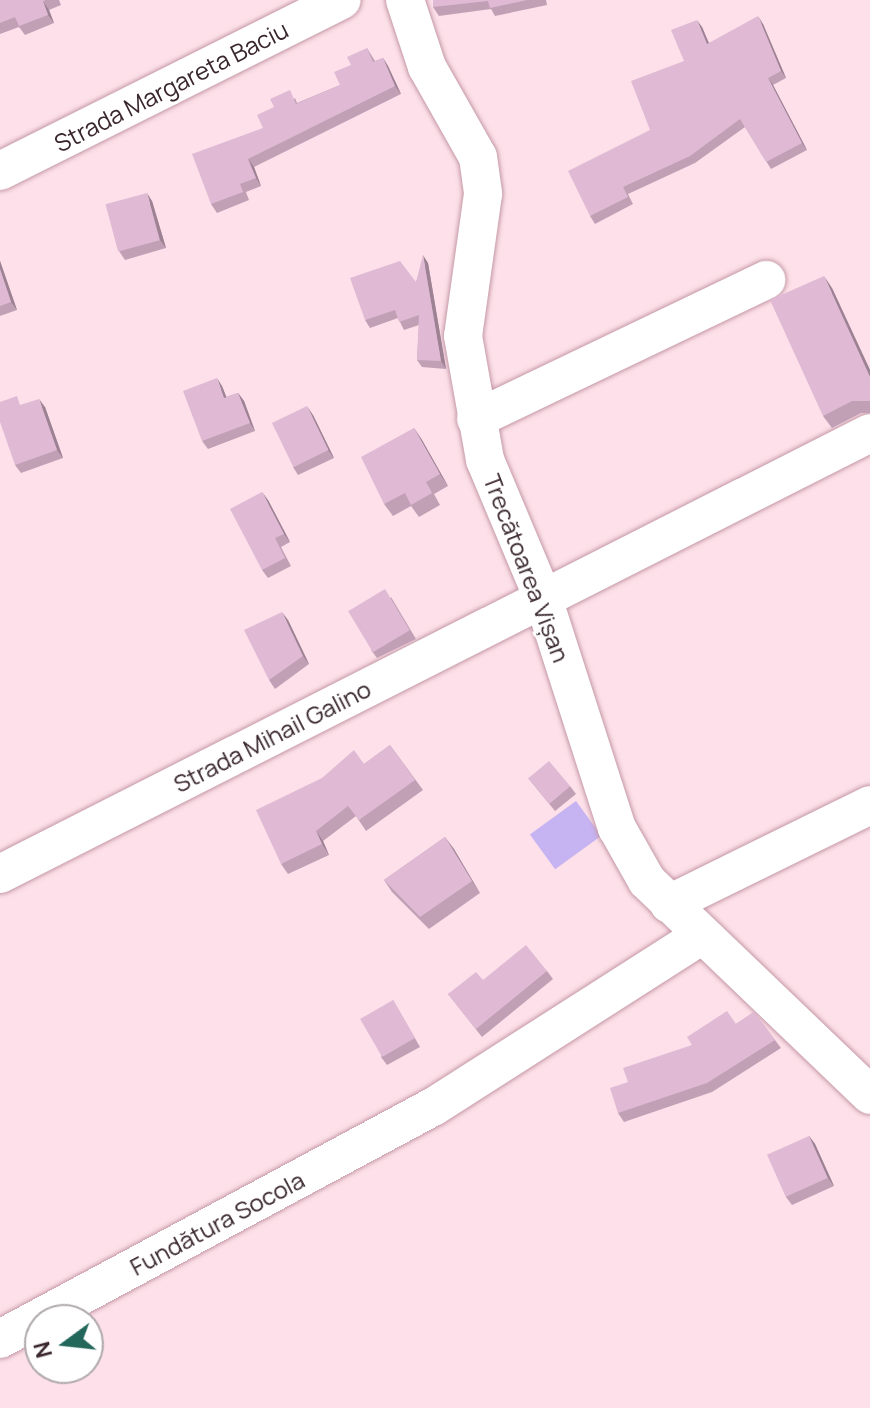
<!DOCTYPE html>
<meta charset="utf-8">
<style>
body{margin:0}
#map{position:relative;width:870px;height:1408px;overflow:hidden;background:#fde0e9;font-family:Manrope,sans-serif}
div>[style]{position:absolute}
.green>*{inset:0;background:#c6b3f2;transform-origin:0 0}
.roads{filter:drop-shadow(0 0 2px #c498a6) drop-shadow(0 0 2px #c498a6)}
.minor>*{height:38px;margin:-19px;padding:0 19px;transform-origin:19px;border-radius:19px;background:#fff}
.wall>*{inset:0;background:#c1a0b6}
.shaded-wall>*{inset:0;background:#9d8294}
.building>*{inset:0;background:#e0bad4;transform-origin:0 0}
span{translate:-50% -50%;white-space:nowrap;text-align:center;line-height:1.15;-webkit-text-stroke:6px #fff;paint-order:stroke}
.street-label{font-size:24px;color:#39272d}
.north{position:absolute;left:24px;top:1304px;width:80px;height:80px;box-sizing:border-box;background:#fff;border:2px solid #b0a9ab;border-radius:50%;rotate:255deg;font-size:22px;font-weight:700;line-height:32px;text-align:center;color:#39272d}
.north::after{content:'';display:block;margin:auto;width:28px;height:36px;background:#22675a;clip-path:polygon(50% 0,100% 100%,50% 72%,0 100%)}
</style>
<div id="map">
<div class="green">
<div style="left:576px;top:801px;width:43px;height:57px;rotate:54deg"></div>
</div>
<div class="roads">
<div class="minor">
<div style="left:405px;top:0;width:71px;rotate:71.8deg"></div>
<div style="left:427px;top:67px;width:103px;rotate:60.5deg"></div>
<div style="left:478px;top:157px;width:37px;rotate:82deg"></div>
<div style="left:483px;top:194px;width:143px;rotate:98deg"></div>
<div style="left:463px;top:336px;width:126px;rotate:79.9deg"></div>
<div style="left:485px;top:460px;width:150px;rotate:67.2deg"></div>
<div style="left:543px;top:598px;width:242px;rotate:72.2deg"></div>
<div style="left:617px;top:828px;width:61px;rotate:60.5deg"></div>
<div style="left:647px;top:881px;width:309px;rotate:43.8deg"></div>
<div style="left:0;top:171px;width:382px;rotate:-26.6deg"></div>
<div style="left:476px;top:419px;width:322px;rotate:-25.6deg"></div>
<div style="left:0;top:874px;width:975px;rotate:-26.88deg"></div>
<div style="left:669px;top:904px;width:224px;rotate:-26.2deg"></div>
<div style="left:0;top:1339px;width:491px;rotate:-28.2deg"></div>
<div style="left:433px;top:1107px;width:319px;rotate:-32.6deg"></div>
</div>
</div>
<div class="wall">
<div style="clip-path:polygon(0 0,59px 0,61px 5px,49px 10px,54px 23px,25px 35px,19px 27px,0 34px)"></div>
<div style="clip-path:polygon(433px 0,546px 0,547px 5px,495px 16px,491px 9px,439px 16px,433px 7px)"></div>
<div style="clip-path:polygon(763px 24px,786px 78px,773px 85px,807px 150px,771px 169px,745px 127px,695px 163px,628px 194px,633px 204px,595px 224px,590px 216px,650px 130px,702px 27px,709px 43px)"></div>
<div style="clip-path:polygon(367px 48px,375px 61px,383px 58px,388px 66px,401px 94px,254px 167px,261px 186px,246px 192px,249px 200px,217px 213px,211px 204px,263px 128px,295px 98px,297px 103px,340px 85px,351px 65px)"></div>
<div style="clip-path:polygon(152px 201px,166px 248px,125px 260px,119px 251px)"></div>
<div style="clip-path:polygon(0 261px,17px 310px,0 316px)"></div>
<div style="clip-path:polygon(428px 263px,446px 369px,422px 367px,417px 360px,419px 325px,404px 330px,398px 318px,370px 328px,365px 320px,416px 282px)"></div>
<div style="clip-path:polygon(832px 288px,870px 370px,870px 413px,861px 413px,832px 428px,823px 416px)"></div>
<div style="clip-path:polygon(222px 386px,226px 397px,238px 393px,244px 401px,255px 431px,208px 449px,202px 441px)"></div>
<div style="clip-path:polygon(22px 405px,45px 407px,63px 458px,21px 473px,15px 465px)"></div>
<div style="clip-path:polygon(313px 415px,334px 458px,298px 475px,293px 467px)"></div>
<div style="clip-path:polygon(414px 428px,422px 440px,448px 486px,434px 494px,440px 505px,419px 517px,411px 506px,393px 516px,384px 504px)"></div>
<div style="clip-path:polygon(268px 500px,290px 542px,281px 547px,291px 566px,268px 578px,262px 570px)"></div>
<div style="clip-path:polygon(391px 597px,416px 639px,377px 658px,371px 650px)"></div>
<div style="clip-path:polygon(288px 620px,309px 664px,275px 689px,269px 680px)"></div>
<div style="clip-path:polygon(390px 745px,423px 790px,366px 831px,356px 816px,323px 841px,329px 855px,288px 874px,281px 864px,364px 764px)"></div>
<div style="clip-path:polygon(528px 778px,570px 786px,576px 794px,555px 811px)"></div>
<div style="clip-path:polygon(445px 837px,480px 893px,429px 929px,392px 892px,384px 880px)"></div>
<div style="clip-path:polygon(547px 971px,553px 979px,482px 1037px,448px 994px,483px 980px)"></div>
<div style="clip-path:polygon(393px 1000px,420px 1047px,387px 1065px,381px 1057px)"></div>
<div style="clip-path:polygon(754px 1012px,781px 1048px,712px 1092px,624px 1122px,618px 1113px,628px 1082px,692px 1045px,736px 1024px)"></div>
<div style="clip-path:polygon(809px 1136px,815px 1144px,834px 1186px,792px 1205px,786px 1197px)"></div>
</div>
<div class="shaded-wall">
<div style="clip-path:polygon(43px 1px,49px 10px,54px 23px,48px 15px)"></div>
<div style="clip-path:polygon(758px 16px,763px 24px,786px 78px,781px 71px)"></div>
<div style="clip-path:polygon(697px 20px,702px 27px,712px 51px,707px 44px)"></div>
<div style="clip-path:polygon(383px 58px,388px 66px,401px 94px,395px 86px)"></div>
<div style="clip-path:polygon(768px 78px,773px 85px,807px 150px,802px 143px)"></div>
<div style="clip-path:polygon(248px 159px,254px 167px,261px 186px,256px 178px)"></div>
<div style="clip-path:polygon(147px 193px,152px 201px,166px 248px,160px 240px)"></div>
<div style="clip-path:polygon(423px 255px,428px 263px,446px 369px,441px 361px)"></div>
<div style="clip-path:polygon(0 261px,17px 310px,11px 302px,0 269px)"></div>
<div style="clip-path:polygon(824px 276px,832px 288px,870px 370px,870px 377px)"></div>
<div style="clip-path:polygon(217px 378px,222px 386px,230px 406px,224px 398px)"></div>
<div style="clip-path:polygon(238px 393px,244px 401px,255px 431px,250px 423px)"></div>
<div style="clip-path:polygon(39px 399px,45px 407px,63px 458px,57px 450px)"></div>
<div style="clip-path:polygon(307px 406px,313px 415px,334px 458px,328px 450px)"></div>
<div style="clip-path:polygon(414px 428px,422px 440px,448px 486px,440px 474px)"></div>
<div style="clip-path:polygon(262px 492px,268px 500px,290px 542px,284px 534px)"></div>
<div style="clip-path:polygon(282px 612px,288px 620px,309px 664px,303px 656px)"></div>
<div style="clip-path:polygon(316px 831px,323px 841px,329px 855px,322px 844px)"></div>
<div style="clip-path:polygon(445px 837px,454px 849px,480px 893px,472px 881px)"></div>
<div style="clip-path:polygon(809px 1136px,815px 1144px,834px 1186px,828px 1178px)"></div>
</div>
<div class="building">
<div style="clip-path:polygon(0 0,46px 0,43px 1px,48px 15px,19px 26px,15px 17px,0 23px)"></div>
<div style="clip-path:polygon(433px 0,527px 0,490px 8px,488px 1px,433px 7px)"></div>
<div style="clip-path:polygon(758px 16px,781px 71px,768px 78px,802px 143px,766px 162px,740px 119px,690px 156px,623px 187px,628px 197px,590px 216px,568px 171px,650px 130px,631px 81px,684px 61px,671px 30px,697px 20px,707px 44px)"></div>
<div style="clip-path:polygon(367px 48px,373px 62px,383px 58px,395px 86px,248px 159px,256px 178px,240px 184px,243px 192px,211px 204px,192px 154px,263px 128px,257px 115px,274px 107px,270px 99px,290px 90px,296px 104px,340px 85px,334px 72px,351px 65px,347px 57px)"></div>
<div style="left:147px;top:193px;width:49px;height:43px;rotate:75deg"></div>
<div style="clip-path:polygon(423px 255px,441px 361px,417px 360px,419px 315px,399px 322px,395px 310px,365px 320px,350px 278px,400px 261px,416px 282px)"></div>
<div style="clip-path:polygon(0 269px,11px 302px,0 306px)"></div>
<div style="clip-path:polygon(824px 276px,870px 377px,870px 401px,852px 401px,823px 416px,770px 300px)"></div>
<div style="clip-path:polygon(217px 378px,224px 398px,238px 393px,250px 423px,202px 441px,183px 391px)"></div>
<div style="clip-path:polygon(17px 396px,20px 405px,39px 399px,57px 450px,15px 465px,0 422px,0 402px)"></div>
<div style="left:307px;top:406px;width:49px;height:39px;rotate:64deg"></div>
<div style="clip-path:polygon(414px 428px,440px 474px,426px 482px,432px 493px,411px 505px,405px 493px,384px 504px,361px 457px)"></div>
<div style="clip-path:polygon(262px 492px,284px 534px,275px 538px,285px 558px,262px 570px,230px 509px)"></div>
<div style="left:385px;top:589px;width:48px;height:43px;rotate:59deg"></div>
<div style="clip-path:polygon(282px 612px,303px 656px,269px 680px,244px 630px)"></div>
<div style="clip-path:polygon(390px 745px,415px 780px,359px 820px,348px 806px,316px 831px,322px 844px,281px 864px,256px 810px,322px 778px,354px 750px,364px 764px)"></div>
<div style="left:549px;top:761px;width:33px;height:27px;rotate:50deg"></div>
<div style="clip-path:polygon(445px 837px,472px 881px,420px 917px,384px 880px)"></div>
<div style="clip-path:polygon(526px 945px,547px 971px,476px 1029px,448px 994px,476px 972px,483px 980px)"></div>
<div style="left:393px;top:1000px;width:44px;height:38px;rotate:60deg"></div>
<div style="clip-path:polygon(727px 1011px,736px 1024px,754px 1012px,775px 1040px,707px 1083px,618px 1113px,610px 1088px,628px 1082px,623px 1068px,692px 1045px,687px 1037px)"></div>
<div style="left:809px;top:1136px;width:46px;height:46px;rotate:66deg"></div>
</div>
<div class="street-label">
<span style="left:171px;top:86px;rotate:-27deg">Strada Margareta Baciu</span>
<span style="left:527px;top:568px;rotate:69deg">Trecătoarea Vișan</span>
<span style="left:272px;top:736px;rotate:-27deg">Strada Mihail Galino</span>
<span style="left:217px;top:1223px;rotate:-28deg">Fundătura Socola</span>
</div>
<div class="north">N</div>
</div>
